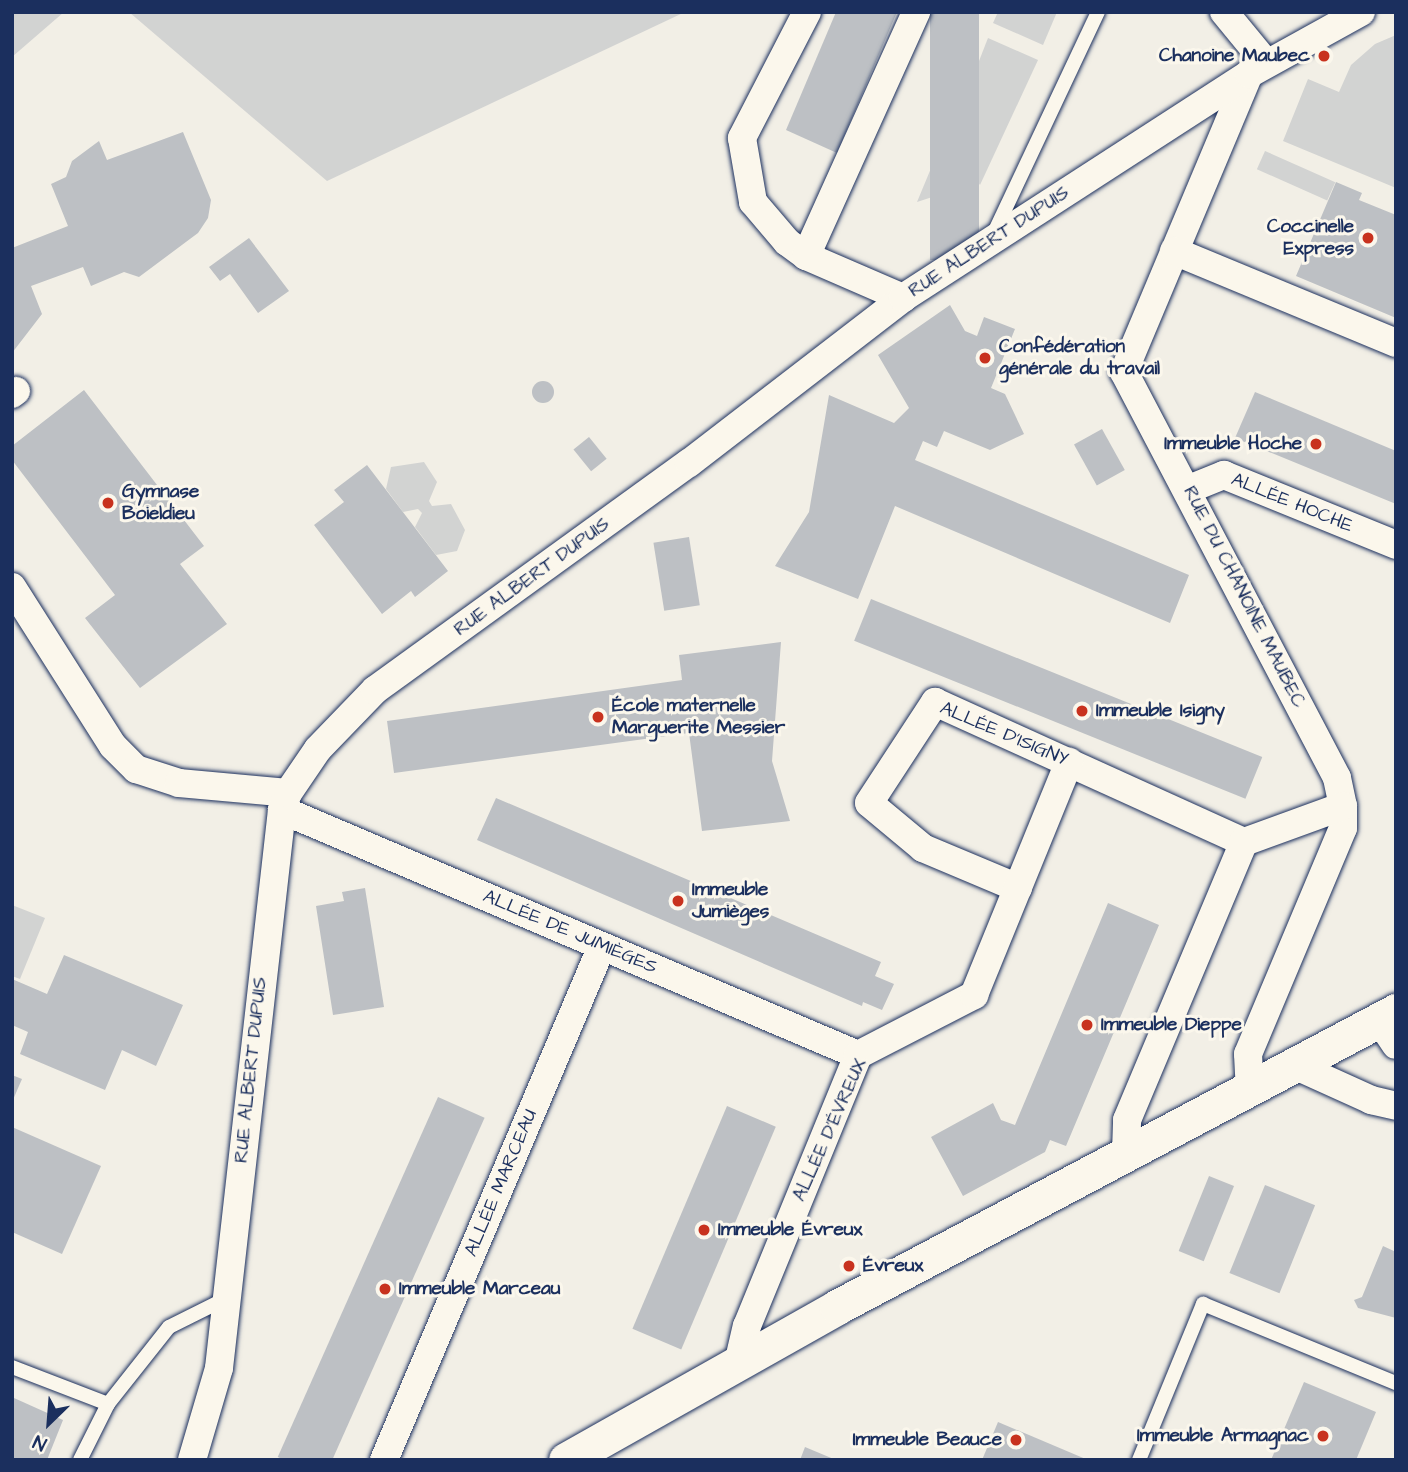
<!DOCTYPE html>
<meta charset="utf-8">
<style>
body{margin:0}
#map{position:relative;width:1408px;height:1472px;overflow:hidden;background:#f2efe6;font-family:"Architects Daughter",sans-serif}
div>[style]{position:absolute}
.green>*{inset:0;background:#d2d3d2;transform-origin:0 0}
.building>*{inset:0;background:#bdc0c4;transform-origin:0 0}
.round{border-radius:50%}
.roads{filter:drop-shadow(0 0 2px #1b2f5e) drop-shadow(0 0 2px #1b2f5e)}
.service>*{height:14px;margin:-7px;padding:0 7px;transform-origin:7px;border-radius:7px;background:#fbf7ec}
.minor>*{height:28px;margin:-14px;padding:0 14px;transform-origin:14px;border-radius:14px;background:#fbf7ec}
.tertiary>*{height:35px;margin:-17.5px;padding:0 17.5px;transform-origin:17.5px;border-radius:17.5px;background:#fbf7ec}
.dots>*{width:19px;height:19px;translate:-50% -50%;box-sizing:border-box;border:4px solid #fbf7ec;border-radius:50%}
span{translate:-50% -50%;white-space:nowrap;text-align:center;line-height:1.15;-webkit-text-stroke:6px #fbf7ec;paint-order:stroke}
.poi-label{font-size:19px;color:#1b2f5e;font-weight:700}
.right{translate:-100% -50%;text-align:right}
.left{translate:0 -50%;text-align:left}
.street-label{font-size:19px;color:#1b2f5e}
.frame{position:absolute;inset:0;border:14px solid #1b2f5e;pointer-events:none}
.north{position:absolute;left:14px;top:1388px;width:70px;height:70px;-webkit-text-stroke:5px #fbf7ec;paint-order:stroke;rotate:205deg;font-size:19px;font-weight:700;line-height:28px;text-align:center;color:#1b2f5e}
.north::after{content:'';display:block;margin:auto;width:24px;height:32px;background:#1b2f5e;clip-path:polygon(50% 0,100% 100%,50% 72%,0 100%)}
</style>
<div id="map">
<div class="green">
<div style="clip-path:polygon(12px 12px,64px 12px,12px 57px)"></div>
<div style="clip-path:polygon(129px 12px,685px 12px,327px 181px)"></div>
<div style="clip-path:polygon(998px 12px,1057px 12px,1043px 45px,993px 23px)"></div>
<div style="clip-path:polygon(1396px 35px,1396px 188px,1283px 141px,1308px 79px,1339px 92px,1351px 65px,1375px 44px)"></div>
<div style="clip-path:polygon(988px 38px,1038px 60px,980px 185px,963px 161px,954px 125px)"></div>
<div style="clip-path:polygon(944px 137px,966px 186px,917px 202px)"></div>
<div style="left:1265px;top:151px;width:77px;height:20px;rotate:24deg"></div>
<div style="clip-path:polygon(424px 462px,437px 482px,429px 501px,432px 506px,451px 504px,465px 530px,457px 551px,436px 555px,415px 527px,422px 513px,418px 509px,403px 512px,386px 489px,391px 467px)"></div>
<div style="clip-path:polygon(12px 905px,45px 918px,20px 979px,12px 976px)"></div>
</div>
<div class="building">
<div style="clip-path:polygon(836px 12px,897px 12px,837px 153px,786px 130px)"></div>
<div style="left:930px;top:12px;width:49px;height:248px"></div>
<div style="clip-path:polygon(183px 132px,211px 200px,208px 218px,198px 233px,139px 277px,124px 272px,91px 286px,83px 267px,31px 286px,42px 314px,12px 353px,12px 248px,68px 226px,51px 184px,66px 177px,72px 161px,99px 141px,107px 160px)"></div>
<div style="clip-path:polygon(1336px 182px,1362px 193px,1359px 200px,1396px 215px,1396px 318px,1296px 276px)"></div>
<div style="clip-path:polygon(249px 238px,289px 291px,258px 313px,230px 274px,220px 281px,209px 267px)"></div>
<div style="clip-path:polygon(950px 305px,965px 331px,977px 336px,984px 317px,1015px 329px,991px 388px,1005px 394px,1024px 434px,990px 450px,944px 431px,937px 447px,923px 441px,915px 460px,1189px 575px,1170px 623px,895px 506px,858px 599px,775px 566px,809px 512px,829px 395px,894px 423px,909px 408px,878px 355px)"></div>
<div class="round" style="left:532px;top:381px;width:22px;height:22px"></div>
<div style="clip-path:polygon(84px 390px,204px 546px,180px 564px,227px 624px,140px 688px,85px 618px,115px 595px,12px 460px,12px 446px)"></div>
<div style="clip-path:polygon(1255px 392px,1396px 451px,1396px 504px,1235px 438px)"></div>
<div style="left:1102px;top:429px;width:47px;height:32px;rotate:61deg"></div>
<div style="left:589px;top:437px;width:28px;height:20px;rotate:51deg"></div>
<div style="clip-path:polygon(367px 465px,448px 571px,415px 597px,411px 591px,382px 614px,314px 525px,344px 502px,334px 490px)"></div>
<div style="left:689px;top:537px;width:69px;height:36px;rotate:81deg"></div>
<div style="left:871px;top:599px;width:422px;height:45px;rotate:22deg"></div>
<div style="clip-path:polygon(781px 642px,772px 761px,790px 821px,702px 831px,689px 733px,394px 773px,387px 721px,682px 680px,679px 655px)"></div>
<div style="clip-path:polygon(496px 798px,881px 962px,875px 976px,894px 984px,882px 1010px,863px 1002px,862px 1006px,477px 840px)"></div>
<div style="clip-path:polygon(365px 888px,384px 1007px,333px 1015px,316px 906px,344px 901px,342px 892px)"></div>
<div style="clip-path:polygon(1108px 903px,1159px 925px,1066px 1146px,1050px 1140px,1045px 1152px,963px 1196px,931px 1137px,993px 1103px,1001px 1120px,1015px 1125px)"></div>
<div style="clip-path:polygon(64px 955px,183px 1005px,156px 1066px,122px 1050px,105px 1090px,20px 1054px,28px 1032px,12px 1025px,12px 979px,47px 994px)"></div>
<div style="clip-path:polygon(12px 1075px,22px 1079px,12px 1102px)"></div>
<div style="left:438px;top:1097px;width:51px;height:394px;rotate:24deg"></div>
<div style="left:727px;top:1106px;width:53px;height:242px;rotate:23deg"></div>
<div style="clip-path:polygon(12px 1127px,101px 1166px,62px 1254px,12px 1232px)"></div>
<div style="left:1209px;top:1176px;width:27px;height:81px;rotate:22deg"></div>
<div style="left:1265px;top:1185px;width:54px;height:95px;rotate:22deg"></div>
<div style="clip-path:polygon(1383px 1246px,1396px 1252px,1396px 1318px,1358px 1308px,1354px 1300px,1362px 1297px)"></div>
<div style="clip-path:polygon(1304px 1382px,1376px 1412px,1356px 1460px,1271px 1460px)"></div>
<div style="clip-path:polygon(14px 1398px,63px 1420px,47px 1460px,12px 1460px)"></div>
<div style="clip-path:polygon(998px 1422px,1088px 1460px,982px 1460px)"></div>
<div style="clip-path:polygon(805px 1447px,836px 1460px,800px 1460px)"></div>
</div>
<div class="roads">
<div class="service">
<div style="left:994px;top:233px;width:244px;rotate:-64.8deg"></div>
<div style="left:12px;top:1367px;width:103px;rotate:21.1deg"></div>
<div style="left:80px;top:1460px;width:63px;rotate:-63.4deg"></div>
<div style="left:108px;top:1404px;width:98px;rotate:-51.6deg"></div>
<div style="left:169px;top:1327px;width:65px;rotate:-26.6deg"></div>
<div style="left:1139px;top:1460px;width:169px;rotate:-67.7deg"></div>
<div style="left:1203px;top:1304px;width:209px;rotate:22.3deg"></div>
</div>
<div class="minor">
<div style="left:807px;top:12px;width:142px;rotate:117.3deg"></div>
<div style="left:742px;top:138px;width:65px;rotate:80.2deg"></div>
<div style="left:753px;top:202px;width:52px;rotate:49.6deg"></div>
<div style="left:787px;top:242px;width:24px;rotate:36deg"></div>
<div style="left:806px;top:256px;width:106px;rotate:23.4deg"></div>
<div style="left:1224px;top:12px;width:66px;rotate:50.5deg"></div>
<div style="left:1249px;top:74px;width:323px;rotate:112.8deg"></div>
<div style="left:1124px;top:372px;width:458px;rotate:62.3deg"></div>
<div style="left:1337px;top:778px;width:29px;rotate:78deg"></div>
<div style="left:1343px;top:806px;width:22px;rotate:90deg"></div>
<div style="left:1343px;top:828px;width:245px;rotate:112.8deg"></div>
<div style="left:1248px;top:1054px;width:37px;rotate:87deg"></div>
<div style="left:1174px;top:251px;width:240px;rotate:22.5deg"></div>
<div style="left:806px;top:256px;width:268px;rotate:-65.7deg"></div>
<div style="left:12px;top:394px;width:5px;rotate:-37deg"></div>
<div style="left:1189px;top:489px;width:38px;rotate:-22deg"></div>
<div style="left:1224px;top:475px;width:186px;rotate:22.1deg"></div>
<div style="left:12px;top:587px;width:188px;rotate:57.6deg"></div>
<div style="left:113px;top:746px;width:33px;rotate:45deg"></div>
<div style="left:136px;top:769px;width:45px;rotate:18deg"></div>
<div style="left:179px;top:783px;width:109px;rotate:5.2deg"></div>
<div style="left:282px;top:810px;width:626px;rotate:23.04deg"></div>
<div style="left:1018px;top:888px;width:103px;rotate:-157.2deg"></div>
<div style="left:923px;top:848px;width:70px;rotate:-140.2deg"></div>
<div style="left:869px;top:803px;width:121px;rotate:-56.8deg"></div>
<div style="left:935px;top:702px;width:339px;rotate:24.4deg"></div>
<div style="left:1244px;top:842px;width:105px;rotate:-20deg"></div>
<div style="left:1379px;top:1020px;width:30px;rotate:56deg"></div>
<div style="left:1294px;top:1065px;width:85px;rotate:24.4deg"></div>
<div style="left:1371px;top:1100px;width:26px;rotate:13deg"></div>
<div style="left:1126px;top:1152px;width:32px;rotate:-88deg"></div>
<div style="left:1127px;top:1120px;width:302px;rotate:-67.2deg"></div>
<div style="left:738px;top:1364px;width:39px;rotate:-77deg"></div>
<div style="left:747px;top:1326px;width:293px;rotate:-67.7deg"></div>
<div style="left:858px;top:1055px;width:131px;rotate:-27.3deg"></div>
<div style="left:974px;top:995px;width:252px;rotate:-67.8deg"></div>
<div style="left:192px;top:1460px;width:96px;rotate:-73.6deg"></div>
<div style="left:219px;top:1368px;width:562px;rotate:-83.56deg"></div>
<div style="left:282px;top:810px;width:18px;rotate:-71deg"></div>
<div style="left:288px;top:793px;width:53px;rotate:-55.7deg"></div>
<div style="left:318px;top:749px;width:82px;rotate:-46deg"></div>
<div style="left:375px;top:690px;width:387px;rotate:-35.9deg"></div>
<div style="left:689px;top:463px;width:270px;rotate:-37.6deg"></div>
<div style="left:903px;top:298px;width:412px;rotate:-32.9deg"></div>
<div style="left:1249px;top:74px;width:128px;rotate:-29deg"></div>
<div style="left:384px;top:1460px;width:558px;rotate:-67.02deg"></div>
</div>
<div class="tertiary">
<div style="left:566px;top:1460px;width:311px;rotate:-29.4deg"></div>
<div style="left:837px;top:1307px;width:633px;rotate:-27.9deg"></div>
</div>
</div>
<div class="dots">
<div style="left:1324px;top:56px;background:#c8321e"></div>
<div style="left:1368px;top:238px;background:#c8321e"></div>
<div style="left:985px;top:358px;background:#c8321e"></div>
<div style="left:1316px;top:444px;background:#c8321e"></div>
<div style="left:108px;top:503px;background:#c8321e"></div>
<div style="left:1082px;top:711px;background:#c8321e"></div>
<div style="left:598px;top:717px;background:#c8321e"></div>
<div style="left:678px;top:901px;background:#c8321e"></div>
<div style="left:1087px;top:1025px;background:#c8321e"></div>
<div style="left:704px;top:1230px;background:#c8321e"></div>
<div style="left:849px;top:1266px;background:#c8321e"></div>
<div style="left:385px;top:1289px;background:#c8321e"></div>
<div style="left:1323px;top:1436px;background:#c8321e"></div>
<div style="left:1016px;top:1440px;background:#c8321e"></div>
</div>
<div class="poi-label">
<span class="right" style="left:1310px;top:56px">Chanoine Maubec</span>
<span class="right" style="left:1354px;top:238px">Coccinelle<br>Express</span>
<span class="left" style="left:999px;top:358px">Confédération<br>générale du travail</span>
<span class="right" style="left:1302px;top:444px">Immeuble Hoche</span>
<span class="left" style="left:122px;top:503px">Gymnase<br>Boieldieu</span>
<span class="left" style="left:612px;top:717px">École maternelle<br>Marguerite Messier</span>
<span class="left" style="left:1096px;top:711px">Immeuble Isigny</span>
<span class="left" style="left:692px;top:901px">Immeuble<br>Jumièges</span>
<span class="left" style="left:1101px;top:1025px">Immeuble Dieppe</span>
<span class="left" style="left:718px;top:1230px">Immeuble Évreux</span>
<span class="left" style="left:863px;top:1266px">Évreux</span>
<span class="left" style="left:399px;top:1289px">Immeuble Marceau</span>
<span class="right" style="left:1309px;top:1436px">Immeuble Armagnac</span>
<span class="right" style="left:1002px;top:1440px">Immeuble Beauce</span>
</div>
<div class="street-label">
<span style="left:989px;top:242px;rotate:-33deg">RUE ALBERT DUPUIS</span>
<span style="left:1292px;top:503px;rotate:22deg">ALLÉE HOCHE</span>
<span style="left:532px;top:577px;rotate:-36deg">RUE ALBERT DUPUIS</span>
<span style="left:1244px;top:597px;rotate:63deg">RUE DU CHANOINE MAUBEC</span>
<span style="left:1004px;top:734px;rotate:23deg">ALLÉE D'ISIGNY</span>
<span style="left:570px;top:932px;rotate:23deg">ALLÉE DE JUMIÈGES</span>
<span style="left:251px;top:1070px;rotate:-84deg">RUE ALBERT DUPUIS</span>
<span style="left:830px;top:1130px;rotate:-66deg">ALLÉE D'ÉVREUX</span>
<span style="left:501px;top:1183px;rotate:-67deg">ALLÉE MARCEAU</span>
</div>
<div class="frame"></div>
<div class="north">N</div>
</div>
